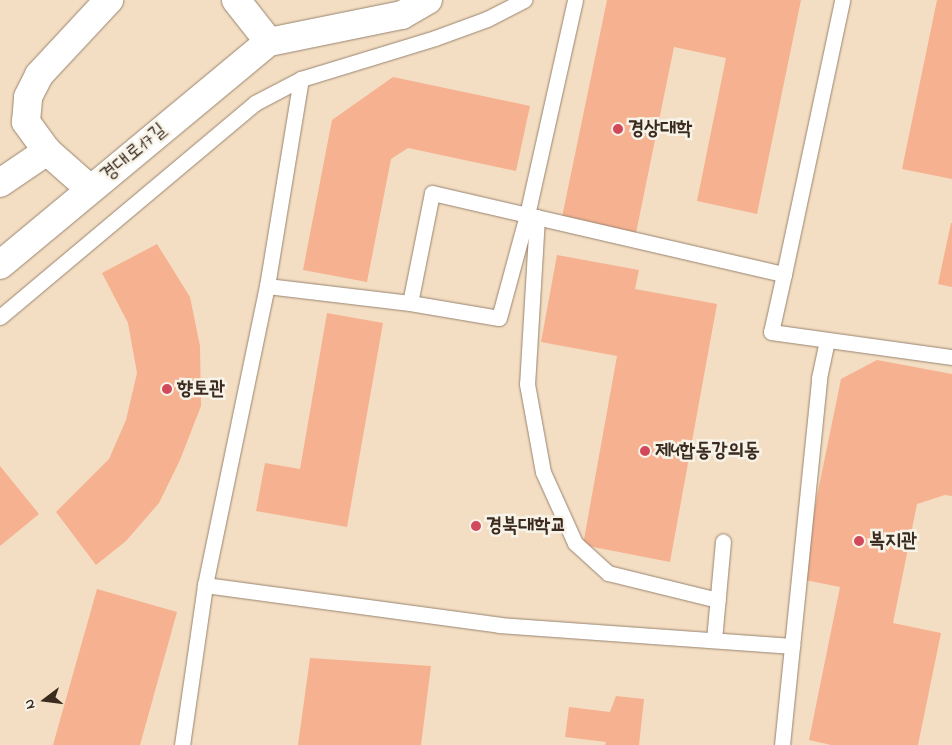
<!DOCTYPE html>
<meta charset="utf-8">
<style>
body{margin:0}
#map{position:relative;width:952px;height:745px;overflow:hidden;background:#f4dec3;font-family:"Indie Flower","Poor Story",sans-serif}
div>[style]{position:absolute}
.building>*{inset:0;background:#f5b190}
.roads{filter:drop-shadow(0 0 1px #988470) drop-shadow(0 0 1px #988470)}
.lane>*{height:15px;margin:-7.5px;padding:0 7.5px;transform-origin:7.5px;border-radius:7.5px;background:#fff}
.street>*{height:28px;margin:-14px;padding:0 14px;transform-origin:14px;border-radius:14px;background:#fff}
.dots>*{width:14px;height:14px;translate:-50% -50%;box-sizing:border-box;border:2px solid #f7f3e8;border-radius:50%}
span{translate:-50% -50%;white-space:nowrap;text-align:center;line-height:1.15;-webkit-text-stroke:5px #f7f3e8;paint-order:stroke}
.poi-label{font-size:20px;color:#3b2a1e;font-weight:700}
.left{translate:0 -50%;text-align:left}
.street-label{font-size:20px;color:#3b2a1e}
.north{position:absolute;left:20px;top:675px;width:50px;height:50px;-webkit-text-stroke:4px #f7f3e8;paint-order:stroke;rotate:255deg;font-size:14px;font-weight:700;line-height:20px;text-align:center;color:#3b2a1e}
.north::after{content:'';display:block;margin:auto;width:18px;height:22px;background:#3b2a1e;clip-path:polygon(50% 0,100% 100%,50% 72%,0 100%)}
</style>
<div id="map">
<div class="building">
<div style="clip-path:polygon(607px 0,801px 0,757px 214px,697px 201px,726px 58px,674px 47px,636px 233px,562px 217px)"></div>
<div style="clip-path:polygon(937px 0,952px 0,952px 179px,902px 169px)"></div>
<div style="clip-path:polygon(393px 77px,530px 106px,516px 171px,408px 148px,391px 159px,367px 282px,303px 270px,332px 120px)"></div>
<div style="clip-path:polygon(951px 223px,952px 223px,952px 287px,938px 284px)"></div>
<div style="clip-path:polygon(157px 244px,190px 297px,200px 346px,201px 406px,180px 460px,159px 503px,126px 541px,96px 565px,56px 512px,109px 459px,126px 420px,137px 373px,128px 323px,102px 273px)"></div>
<div style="clip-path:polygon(557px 255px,639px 270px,635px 289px,717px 304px,670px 562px,583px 545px,617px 356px,541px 342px)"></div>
<div style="clip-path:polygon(327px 313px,383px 323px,347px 527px,256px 511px,265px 463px,300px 469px)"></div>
<div style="clip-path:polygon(877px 360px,952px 374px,952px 496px,945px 495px,917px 504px,893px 623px,941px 633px,918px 745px,831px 745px,809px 740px,840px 587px,800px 579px,841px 379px)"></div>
<div style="clip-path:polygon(0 466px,39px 514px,0 546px)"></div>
<div style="clip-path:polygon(97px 589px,177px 612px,140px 745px,53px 745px)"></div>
<div style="clip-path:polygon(310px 658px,431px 666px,421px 745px,298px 745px)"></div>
<div style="clip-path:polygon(616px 696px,644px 699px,639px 745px,605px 745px,606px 742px,565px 737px,569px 707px,610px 712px)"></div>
</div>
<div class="roads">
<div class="lane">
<div style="left:537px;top:217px;width:167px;rotate:93.4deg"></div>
<div style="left:527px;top:384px;width:89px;rotate:79.7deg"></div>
<div style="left:543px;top:472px;width:78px;rotate:65.7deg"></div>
<div style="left:575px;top:543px;width:45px;rotate:42.3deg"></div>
<div style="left:608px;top:573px;width:113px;rotate:13.8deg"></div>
<div style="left:784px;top:274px;width:280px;rotate:-78deg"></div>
<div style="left:267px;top:286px;width:144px;rotate:6.8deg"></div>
<div style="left:410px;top:303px;width:90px;rotate:9.6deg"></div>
<div style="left:499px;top:318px;width:107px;rotate:-74.8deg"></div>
<div style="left:527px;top:215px;width:220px;rotate:-77.4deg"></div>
<div style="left:410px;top:303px;width:112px;rotate:-78.7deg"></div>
<div style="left:432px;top:193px;width:361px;rotate:13deg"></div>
<div style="left:784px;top:274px;width:59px;rotate:102.6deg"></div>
<div style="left:771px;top:332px;width:183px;rotate:7.9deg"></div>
<div style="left:0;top:317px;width:333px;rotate:-40deg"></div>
<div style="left:255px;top:103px;width:52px;rotate:-27.6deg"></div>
<div style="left:301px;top:79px;width:140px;rotate:-17deg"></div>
<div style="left:435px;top:38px;width:55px;rotate:-20.1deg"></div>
<div style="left:487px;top:19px;width:42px;rotate:-27.2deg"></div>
<div style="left:205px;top:585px;width:297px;rotate:7.7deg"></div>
<div style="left:499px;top:625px;width:294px;rotate:4.1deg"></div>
<div style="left:714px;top:640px;width:99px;rotate:-84.8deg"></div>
<div style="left:182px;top:745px;width:162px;rotate:-81.8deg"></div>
<div style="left:205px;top:585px;width:305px;rotate:-78.3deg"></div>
<div style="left:267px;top:286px;width:210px;rotate:-80.7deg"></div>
<div style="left:782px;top:745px;width:369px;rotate:-84.2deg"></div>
<div style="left:819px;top:378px;width:38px;rotate:-78deg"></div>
</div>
<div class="street">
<div style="left:236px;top:0;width:53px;rotate:51.8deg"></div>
<div style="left:47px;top:151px;width:57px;rotate:41.5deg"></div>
<div style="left:0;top:183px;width:57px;rotate:-34.2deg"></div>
<div style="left:47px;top:151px;width:36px;rotate:-126deg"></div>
<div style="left:26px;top:122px;width:25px;rotate:-85deg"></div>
<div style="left:28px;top:97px;width:25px;rotate:-63deg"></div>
<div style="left:39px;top:75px;width:103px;rotate:-47deg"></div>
<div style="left:0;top:265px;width:349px;rotate:-39.7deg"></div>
<div style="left:269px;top:42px;width:136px;rotate:-11.5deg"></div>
<div style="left:402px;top:15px;width:30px;rotate:-30deg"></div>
</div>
</div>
<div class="dots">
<div style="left:618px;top:129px;background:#d1495b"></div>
<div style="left:167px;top:389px;background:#d1495b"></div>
<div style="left:645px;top:451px;background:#d1495b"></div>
<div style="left:476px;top:526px;background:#d1495b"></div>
<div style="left:859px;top:541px;background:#d1495b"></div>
</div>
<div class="poi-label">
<span class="left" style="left:628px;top:129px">경상대학</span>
<span class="left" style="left:177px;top:389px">향토관</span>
<span class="left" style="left:655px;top:451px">제4합동강의동</span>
<span class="left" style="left:486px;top:526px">경북대학교</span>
<span class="left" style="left:869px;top:541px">복지관</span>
</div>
<div class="street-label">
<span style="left:134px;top:153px;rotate:-40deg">경대로17길</span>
</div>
<div class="north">N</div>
</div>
